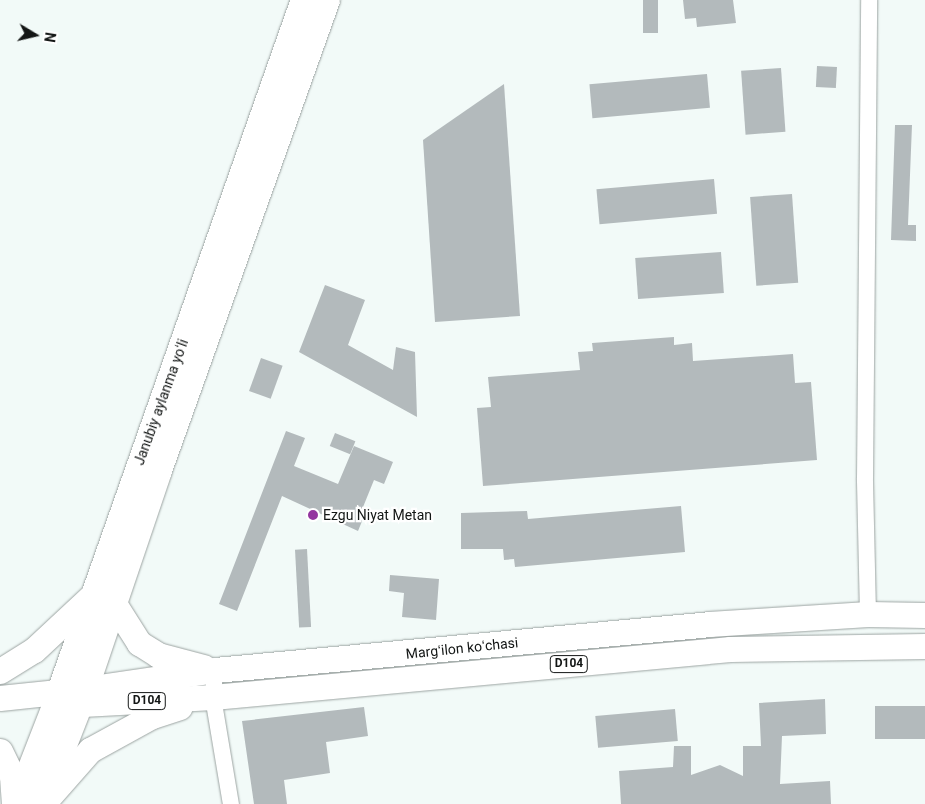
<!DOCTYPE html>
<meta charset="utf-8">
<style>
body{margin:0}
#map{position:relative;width:925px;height:804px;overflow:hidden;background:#f2faf8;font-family:Roboto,sans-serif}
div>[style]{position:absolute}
.building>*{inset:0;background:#b3babc;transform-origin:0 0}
.roads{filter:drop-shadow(0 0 1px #9ca4a2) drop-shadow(0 0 1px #9ca4a2)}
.minor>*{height:16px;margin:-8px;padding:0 8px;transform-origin:8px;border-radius:8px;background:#fff}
.primary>*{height:25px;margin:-12.5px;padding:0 12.5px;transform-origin:12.5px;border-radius:12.5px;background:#fff}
.trunk>*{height:26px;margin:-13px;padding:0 13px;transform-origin:13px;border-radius:13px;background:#fff}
.dots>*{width:14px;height:14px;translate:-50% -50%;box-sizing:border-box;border:2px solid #fff;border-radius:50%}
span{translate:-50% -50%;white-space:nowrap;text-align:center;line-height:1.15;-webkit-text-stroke:4.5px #fff;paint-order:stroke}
.shield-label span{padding:1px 4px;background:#fff;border:1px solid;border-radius:4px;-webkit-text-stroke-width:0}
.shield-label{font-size:12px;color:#131615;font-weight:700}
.street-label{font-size:14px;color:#131615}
.poi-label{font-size:14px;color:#131615}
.left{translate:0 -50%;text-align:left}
.north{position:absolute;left:10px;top:10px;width:50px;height:50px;-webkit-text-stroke:4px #fff;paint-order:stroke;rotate:99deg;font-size:14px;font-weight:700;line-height:20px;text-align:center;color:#131615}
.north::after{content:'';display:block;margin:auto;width:18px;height:22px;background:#131615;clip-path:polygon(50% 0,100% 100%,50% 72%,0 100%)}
</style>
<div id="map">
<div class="building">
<div style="left:643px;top:0;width:15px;height:33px"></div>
<div style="clip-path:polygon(683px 0,733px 0,736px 23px,697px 27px,696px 18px,685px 19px)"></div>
<div style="left:817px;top:66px;width:20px;height:21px;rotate:3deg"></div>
<div style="left:781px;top:68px;width:64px;height:40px;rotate:86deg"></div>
<div style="left:707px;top:74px;width:34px;height:118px;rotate:85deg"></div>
<div style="clip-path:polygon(504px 84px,520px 316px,435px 322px,423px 140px)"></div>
<div style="clip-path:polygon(895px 125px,912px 125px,908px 225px,916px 225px,916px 241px,891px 240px)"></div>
<div style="left:714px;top:179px;width:35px;height:118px;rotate:85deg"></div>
<div style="left:792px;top:194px;width:89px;height:42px;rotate:86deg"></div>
<div style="left:721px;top:252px;width:41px;height:86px;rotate:86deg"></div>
<div style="clip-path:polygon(325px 285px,365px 300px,348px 345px,393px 370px,396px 347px,415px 352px,417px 417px,299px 352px)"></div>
<div style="clip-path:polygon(674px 337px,674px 345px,692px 343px,693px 361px,793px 354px,795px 383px,811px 382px,817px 460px,483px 486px,477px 408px,491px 407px,488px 377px,580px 370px,578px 352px,593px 351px,592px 343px)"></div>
<div style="left:261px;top:358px;width:23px;height:35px;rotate:20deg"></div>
<div style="clip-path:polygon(286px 431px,305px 438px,294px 466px,338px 484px,354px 446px,393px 462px,384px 484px,374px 480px,361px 512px,365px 514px,358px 531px,282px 496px,237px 611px,219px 604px)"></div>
<div style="left:335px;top:433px;width:22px;height:14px;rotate:22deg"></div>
<div style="clip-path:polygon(681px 506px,685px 552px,515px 567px,514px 559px,504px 560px,503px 549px,461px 549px,461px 513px,527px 511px,528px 519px)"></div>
<div style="left:307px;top:549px;width:78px;height:12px;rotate:87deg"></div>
<div style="clip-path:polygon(390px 575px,439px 579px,436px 620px,402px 617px,404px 593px,389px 591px)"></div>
<div style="clip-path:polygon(825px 699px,826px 734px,782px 736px,780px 784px,830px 781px,831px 804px,621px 804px,619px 771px,673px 767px,674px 746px,691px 746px,691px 775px,720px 765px,743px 776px,743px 746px,761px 746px,759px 703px)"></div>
<div style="left:875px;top:706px;width:50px;height:33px"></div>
<div style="clip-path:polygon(364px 707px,368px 736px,326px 742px,330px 773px,284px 780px,287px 804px,254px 804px,242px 721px)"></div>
<div style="left:675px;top:709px;width:32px;height:80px;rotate:85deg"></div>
</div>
<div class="roads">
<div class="minor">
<div style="left:868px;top:614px;width:136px;rotate:-91.3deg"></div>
<div style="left:865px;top:478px;width:478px;rotate:-89.5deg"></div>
<div style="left:215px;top:670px;width:27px;rotate:94deg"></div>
<div style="left:213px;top:697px;width:109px;rotate:80.5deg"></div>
</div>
<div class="primary">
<div style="left:113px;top:602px;width:49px;rotate:57.6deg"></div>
<div style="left:139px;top:643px;width:22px;rotate:32deg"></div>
<div style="left:158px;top:655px;width:47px;rotate:14.9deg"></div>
<div style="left:0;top:671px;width:40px;rotate:-32deg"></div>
<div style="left:34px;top:650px;width:81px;rotate:-43deg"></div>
<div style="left:0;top:698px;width:85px;rotate:-6deg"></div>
<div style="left:85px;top:689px;width:131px;rotate:-8.3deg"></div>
<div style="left:215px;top:670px;width:496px;rotate:-5.3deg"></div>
<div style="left:709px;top:624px;width:159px;rotate:-3.6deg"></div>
<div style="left:868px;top:614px;width:57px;rotate:1deg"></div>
<div style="left:82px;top:704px;width:131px;rotate:-3.1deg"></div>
<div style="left:213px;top:697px;width:519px;rotate:-5.3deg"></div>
<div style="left:730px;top:649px;width:195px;rotate:-0.9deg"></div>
<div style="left:0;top:751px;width:28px;rotate:64deg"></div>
<div style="left:12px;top:776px;width:28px;rotate:86deg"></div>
<div style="left:46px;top:800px;width:67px;rotate:-48.7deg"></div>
<div style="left:90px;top:750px;width:71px;rotate:-28.7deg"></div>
<div style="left:152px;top:716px;width:29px;rotate:-18deg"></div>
</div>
<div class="trunk">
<div style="left:17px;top:804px;width:102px;rotate:-68.7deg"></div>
<div style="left:54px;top:709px;width:752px;rotate:-70.58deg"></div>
<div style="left:41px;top:804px;width:107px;rotate:-68.7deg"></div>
<div style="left:80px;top:704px;width:244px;rotate:-71.3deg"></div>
<div style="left:158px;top:473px;width:502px;rotate:-70.34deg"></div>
</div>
</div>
<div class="dots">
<div style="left:313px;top:515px;background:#93359f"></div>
</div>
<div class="shield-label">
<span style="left:569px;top:664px">D104</span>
<span style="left:147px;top:701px">D104</span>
</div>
<div class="street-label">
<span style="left:161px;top:402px;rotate:-70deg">Janubiy aylanma yoʻli</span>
<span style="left:462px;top:648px;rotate:-6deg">Margʻilon koʻchasi</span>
</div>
<div class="poi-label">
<span class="left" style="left:323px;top:515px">Ezgu Niyat Metan</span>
</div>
<div class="north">N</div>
</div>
